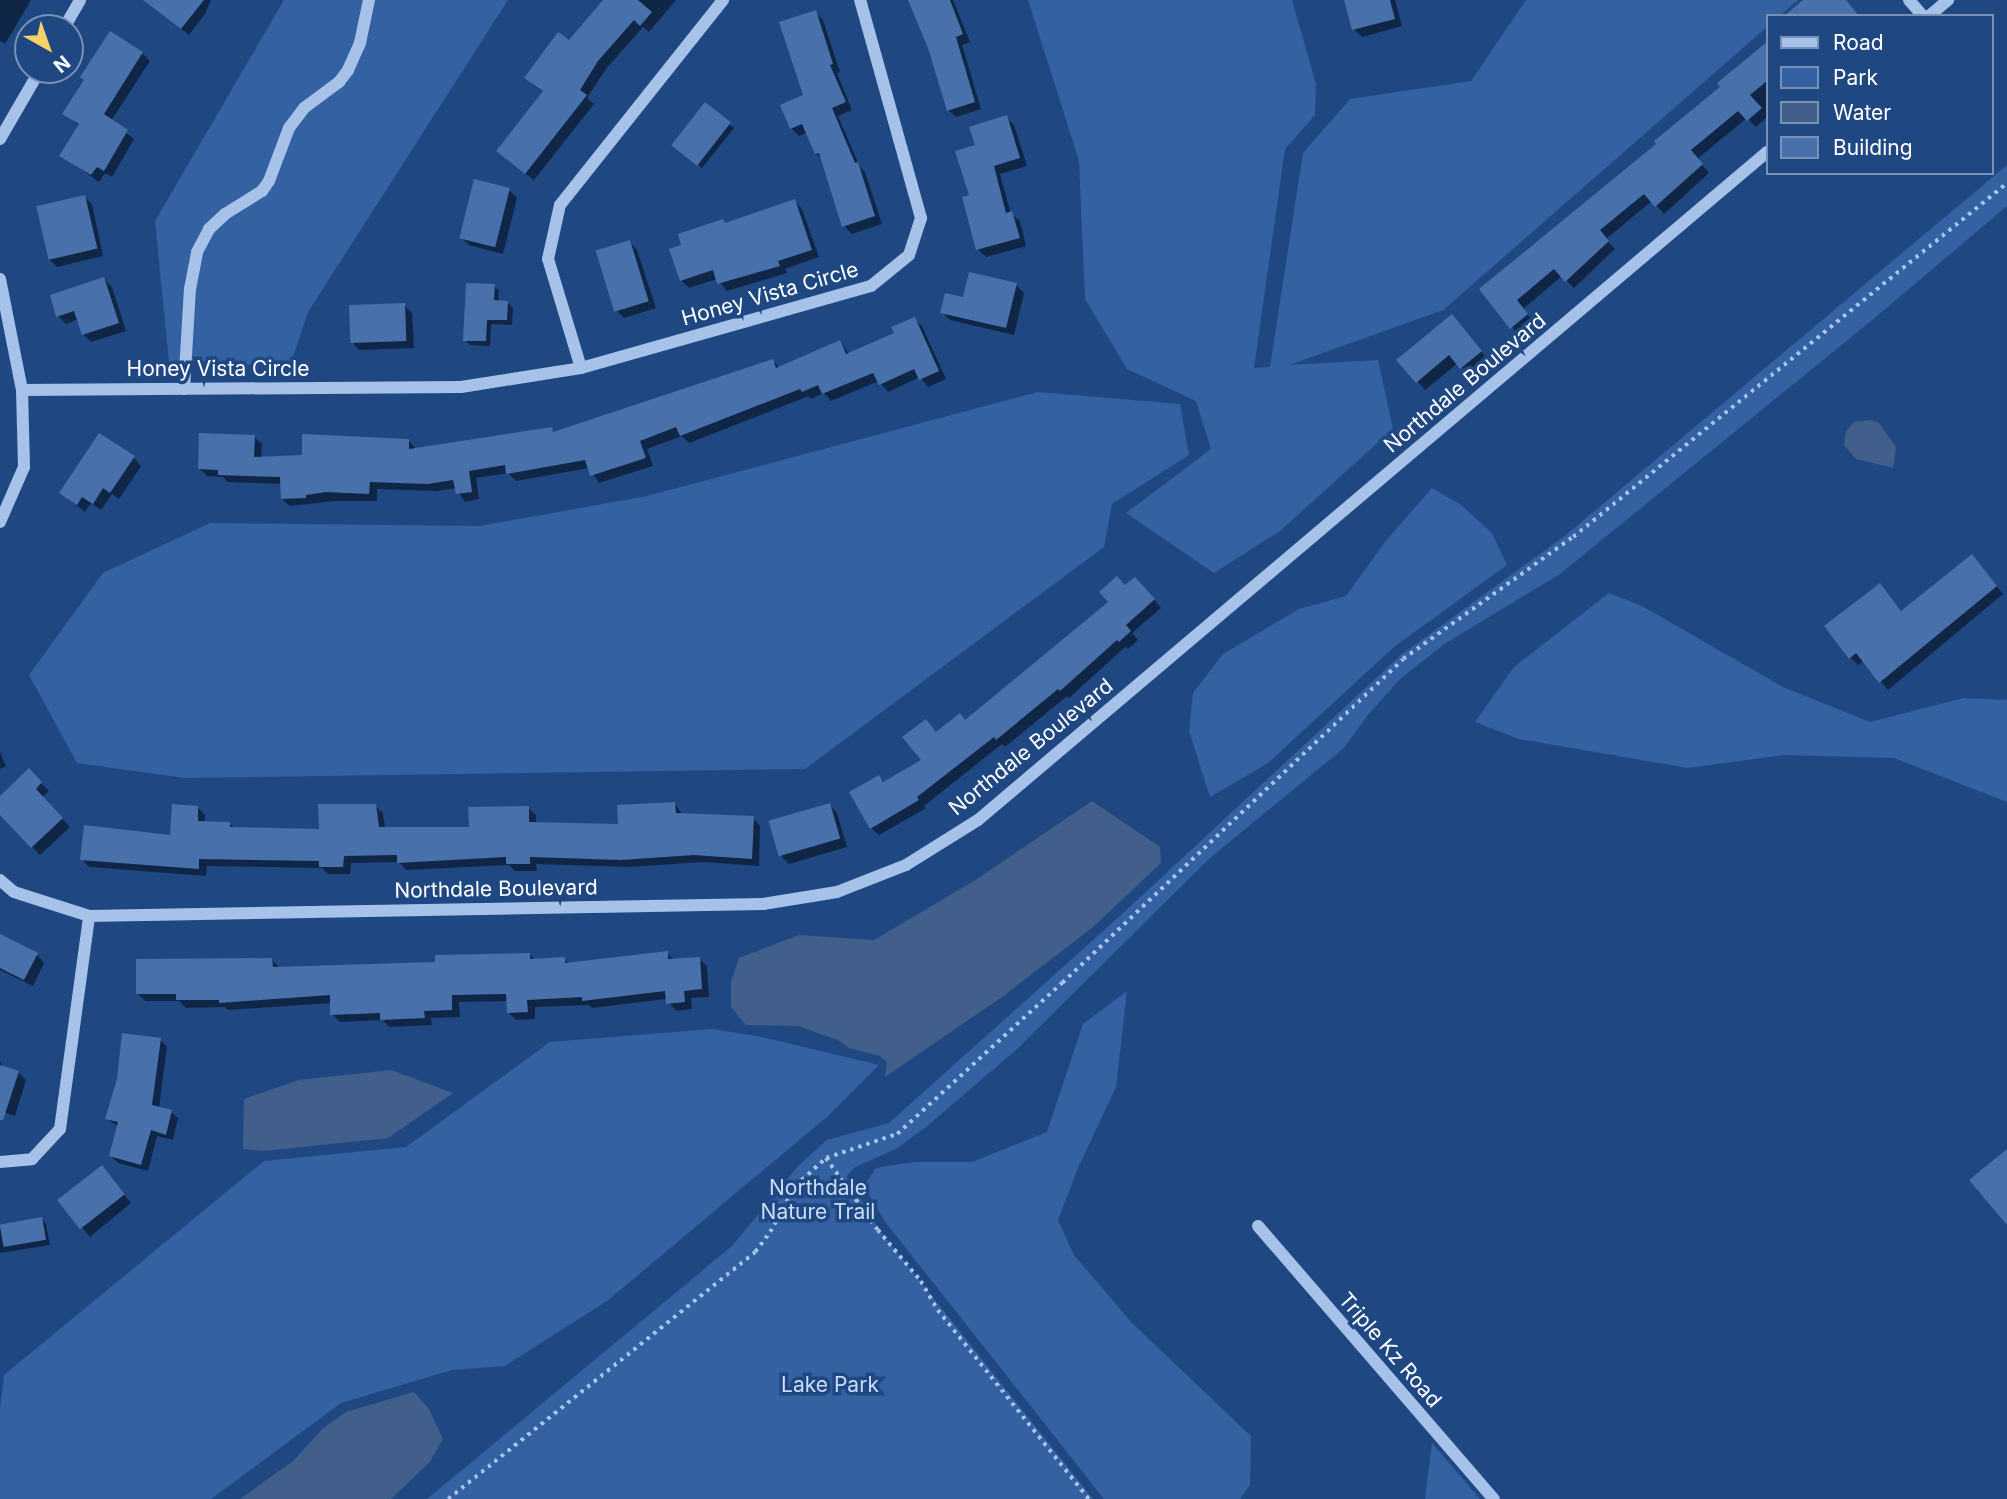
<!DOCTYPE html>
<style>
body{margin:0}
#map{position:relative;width:2007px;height:1499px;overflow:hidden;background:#1f4883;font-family:Inter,sans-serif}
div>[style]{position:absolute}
.green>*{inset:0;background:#3361a1}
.water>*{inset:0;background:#415f8a}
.shadow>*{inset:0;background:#0007}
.building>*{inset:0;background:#4871ac;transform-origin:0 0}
.path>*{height:3.5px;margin-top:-1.75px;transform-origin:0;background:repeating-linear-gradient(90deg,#a6c2e9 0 3.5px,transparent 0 8.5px)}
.minor>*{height:12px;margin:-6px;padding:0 6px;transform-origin:6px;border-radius:6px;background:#a6c2e9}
span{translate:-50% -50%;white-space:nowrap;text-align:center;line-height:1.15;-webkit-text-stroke:7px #1f4883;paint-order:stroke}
.street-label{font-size:21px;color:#fff}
.park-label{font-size:21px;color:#caddf7}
.legend{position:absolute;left:1766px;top:14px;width:228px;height:161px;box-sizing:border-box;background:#1f4883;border:2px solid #7991b5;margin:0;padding:9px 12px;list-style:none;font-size:21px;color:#fff}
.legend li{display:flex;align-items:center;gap:14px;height:35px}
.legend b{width:35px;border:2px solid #7991b5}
.north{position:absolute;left:14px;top:14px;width:70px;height:70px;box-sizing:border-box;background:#1f4883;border:2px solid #7991b5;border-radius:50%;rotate:140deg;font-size:19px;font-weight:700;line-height:28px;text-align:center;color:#fff}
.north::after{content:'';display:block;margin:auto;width:24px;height:32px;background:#f7d266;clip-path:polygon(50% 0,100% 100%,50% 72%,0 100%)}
</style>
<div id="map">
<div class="green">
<div style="clip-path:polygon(284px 0,508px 0,308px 312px,290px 366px,169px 362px,155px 221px)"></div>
<div style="clip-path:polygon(1028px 0,1292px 0,1316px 84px,1315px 115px,1285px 149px,1254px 368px,1270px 367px,1303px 153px,1350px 99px,1471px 81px,1526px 0,1798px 0,1780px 16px,1767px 16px,1767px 27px,1443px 310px,1289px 365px,1378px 360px,1393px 429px,1280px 531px,1214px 573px,1126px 513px,1211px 449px,1196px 401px,1127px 369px,1085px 299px,1079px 161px)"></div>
<div style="clip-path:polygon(2007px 165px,2007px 206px,1871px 321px,1560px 574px,1446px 643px,1400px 679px,1367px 716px,1344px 748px,1210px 858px,1016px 1050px,926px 1127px,896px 1149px,855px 1167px,847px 1176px,878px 1228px,1093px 1499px,427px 1499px,732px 1246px,798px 1166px,827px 1140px,889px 1123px,1121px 915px,1401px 655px,1566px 535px)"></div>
<div style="clip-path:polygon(1038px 392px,1180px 404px,1189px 455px,1112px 504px,1104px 547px,805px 769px,185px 778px,77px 763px,29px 675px,103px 573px,210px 523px,480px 526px,647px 496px)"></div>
<div style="clip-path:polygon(1432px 488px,1461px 505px,1492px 533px,1507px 565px,1394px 647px,1268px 763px,1210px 797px,1189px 731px,1193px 693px,1223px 654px,1299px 609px,1346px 596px,1385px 542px)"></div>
<div style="clip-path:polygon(1609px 593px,1642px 606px,1783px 687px,1870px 722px,1964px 698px,2007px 700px,2007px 802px,1894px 758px,1784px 755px,1688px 768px,1519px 739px,1475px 722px,1514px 667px)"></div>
<div style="clip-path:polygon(1127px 991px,1116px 1087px,1078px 1168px,1058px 1220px,1074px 1255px,1132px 1323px,1251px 1436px,1250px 1485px,1240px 1499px,1104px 1499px,886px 1223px,864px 1186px,875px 1169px,881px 1167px,915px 1162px,972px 1162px,1047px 1132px,1083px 1024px)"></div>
<div style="clip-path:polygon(712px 1029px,762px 1037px,879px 1065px,828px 1116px,607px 1301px,505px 1366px,452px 1370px,341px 1403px,211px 1499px,0 1499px,0 1410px,4px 1375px,264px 1161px,406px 1147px,550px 1042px)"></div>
<div style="clip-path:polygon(1432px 1443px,1480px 1499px,1425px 1499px)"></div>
</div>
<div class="water">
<div style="clip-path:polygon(1872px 420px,1879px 423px,1896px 447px,1893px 468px,1856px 459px,1844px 445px,1846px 431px,1854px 422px)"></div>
<div style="clip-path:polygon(1092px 801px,1160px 847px,1161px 863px,1093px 927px,1002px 997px,885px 1077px,887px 1062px,880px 1056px,849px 1048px,838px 1040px,798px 1026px,746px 1025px,731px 1007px,731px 982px,739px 958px,799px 935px,874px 940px,974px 881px)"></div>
<div style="clip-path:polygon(391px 1070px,453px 1093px,388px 1138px,264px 1151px,243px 1149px,244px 1099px,299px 1080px)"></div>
<div style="clip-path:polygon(414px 1392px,429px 1409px,443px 1439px,429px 1463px,391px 1499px,240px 1499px,293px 1461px,323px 1428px,346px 1412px)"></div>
</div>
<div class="shadow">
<div style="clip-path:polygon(0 0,31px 0,5px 44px,0 41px)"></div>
<div style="clip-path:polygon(144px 0,211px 0,205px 14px,189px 35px)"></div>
<div style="clip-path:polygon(606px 0,676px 0,649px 32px,643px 27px,606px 69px,587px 98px,594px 104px,534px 180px,506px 159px,544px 92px,534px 85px)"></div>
<div style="clip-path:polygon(922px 0,953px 0,970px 42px,962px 45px,981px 109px,956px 117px,948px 110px)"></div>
<div style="clip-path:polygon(1346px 0,1395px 0,1402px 26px,1362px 37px,1354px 29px)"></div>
<div style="clip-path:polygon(815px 12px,823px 20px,840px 72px,837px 73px,852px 110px,838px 116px,860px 167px,865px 172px,882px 224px,852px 234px,844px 226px,823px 160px,816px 153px,808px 132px,799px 136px,791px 128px,806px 96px)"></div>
<div style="clip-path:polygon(1767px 43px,1767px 117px,1756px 127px,1747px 118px,1697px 159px,1709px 173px,1664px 214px,1652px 201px,1606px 239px,1615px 249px,1574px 288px,1562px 276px,1523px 309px,1534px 322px,1519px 335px,1481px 290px,1658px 144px,1723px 87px,1720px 83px)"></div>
<div style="clip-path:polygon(142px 53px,150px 61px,111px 121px,134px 139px,112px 177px,105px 173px,99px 182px,61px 155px,80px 126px,65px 114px)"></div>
<div style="clip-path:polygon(1006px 117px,1014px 125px,1027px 166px,1000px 174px,1011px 214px,1020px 221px,1026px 246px,986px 257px,978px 249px,971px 196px,977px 146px)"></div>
<div style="clip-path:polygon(729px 124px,734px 128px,702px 168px,677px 148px)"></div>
<div style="clip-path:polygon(509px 190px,517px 198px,503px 254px,469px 245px,461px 237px)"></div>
<div style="clip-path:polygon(84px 197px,92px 204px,103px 256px,57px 267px,49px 259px)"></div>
<div style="clip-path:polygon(795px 201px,802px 209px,819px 257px,785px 269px,787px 273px,727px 291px,717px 279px,689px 288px,681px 280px,684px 246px,726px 224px)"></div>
<div style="clip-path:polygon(630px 242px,637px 250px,656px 308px,624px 318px,616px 310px)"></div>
<div style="clip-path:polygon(104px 279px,112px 287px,126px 331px,91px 342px,83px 334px,79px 319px,66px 324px,58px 316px)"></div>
<div style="clip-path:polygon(1016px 285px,1024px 293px,1014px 335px,950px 320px,942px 312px,965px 299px)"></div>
<div style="clip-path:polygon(494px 286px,499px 291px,498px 302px,508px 303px,513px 308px,512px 325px,491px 324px,490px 346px,470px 345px,465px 340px)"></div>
<div style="clip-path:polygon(404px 305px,412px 313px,414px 348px,359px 350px,352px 342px)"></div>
<div style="clip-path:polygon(914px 319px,922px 326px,946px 379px,928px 387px,920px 377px,888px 392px,879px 381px,831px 401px,824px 393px,811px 399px,809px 396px,689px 443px,682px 436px,647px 449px,653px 466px,599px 483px,589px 468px,516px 481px,508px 473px,476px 478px,479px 499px,465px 502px,456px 488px,437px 491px,377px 489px,377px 501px,335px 501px,290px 506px,282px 499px,282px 484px,228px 482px,223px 477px,207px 476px,199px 468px,254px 437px,262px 444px,261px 459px,304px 457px,409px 441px,417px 450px,551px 429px,555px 433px,773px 361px,780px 368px,840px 342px,850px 355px,896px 334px)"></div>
<div style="clip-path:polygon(1459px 325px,1488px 360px,1469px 375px,1458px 363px,1425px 390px,1399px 360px)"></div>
<div style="clip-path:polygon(134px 458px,141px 466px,119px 499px,112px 494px,101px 510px,91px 503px,85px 512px,61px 493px)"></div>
<div style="clip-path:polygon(1979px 564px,2003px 594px,1888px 690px,1864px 661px,1858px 665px,1850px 657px,1880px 585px,1902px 612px)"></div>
<div style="clip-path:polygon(1126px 587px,1143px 587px,1161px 608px,1132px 633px,1138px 640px,1128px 649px,1125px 647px,1069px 698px,1067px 696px,1005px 747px,1002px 744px,924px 806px,926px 808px,879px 835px,871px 828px,879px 777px,885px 783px,923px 760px,926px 721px,937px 733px,966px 721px)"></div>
<div style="clip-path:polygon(0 752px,6px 766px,0 769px)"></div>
<div style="clip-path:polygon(29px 771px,49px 791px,42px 797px,70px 827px,40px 855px,0 812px,0 798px)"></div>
<div style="clip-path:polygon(675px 804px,683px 815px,753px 818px,760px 826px,759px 866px,703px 862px,629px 867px,536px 864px,537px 871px,515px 871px,509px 865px,406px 870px,399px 862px,351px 863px,350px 874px,328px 874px,322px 868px,207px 866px,206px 876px,89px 867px,82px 859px,172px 836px,197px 807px,205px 815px,205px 823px,230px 824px,235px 829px,320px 831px,375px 806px,383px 813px,385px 829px,470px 828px,528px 808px,536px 815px,536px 824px,620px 826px)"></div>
<div style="clip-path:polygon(829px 805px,837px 813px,847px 847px,789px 864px,781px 856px)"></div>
<div style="clip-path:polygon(0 936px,37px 955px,44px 963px,33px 986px,0 970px)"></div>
<div style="clip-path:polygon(667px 953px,675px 961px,699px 959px,707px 966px,709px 997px,691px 998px,692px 1009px,676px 1011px,666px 999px,592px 1008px,589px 1005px,535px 1007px,535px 1019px,516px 1020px,508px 1012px,508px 1001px,459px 1002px,460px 1017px,431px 1018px,432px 1025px,389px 1027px,383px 1020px,340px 1022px,332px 1014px,332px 1003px,228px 1010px,225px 1007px,186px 1008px,179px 1001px,145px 1001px,137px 993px,272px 960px,280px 968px,437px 963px,529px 954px,535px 960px,564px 959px,569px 964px)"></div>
<div style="clip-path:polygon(160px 1040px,167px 1046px,159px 1108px,171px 1112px,178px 1118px,173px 1140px,157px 1136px,148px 1171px,118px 1163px,111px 1156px,119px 1127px,107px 1119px)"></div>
<div style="clip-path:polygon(0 1061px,3px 1067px,18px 1072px,26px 1080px,15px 1116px,0 1111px)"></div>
<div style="clip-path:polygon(109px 1175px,131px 1203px,90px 1237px,60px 1201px)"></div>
<div style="clip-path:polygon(41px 1219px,46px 1224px,50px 1245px,0 1253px,0 1226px)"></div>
</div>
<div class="building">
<div style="clip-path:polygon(143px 0,204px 0,181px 29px)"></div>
<div style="clip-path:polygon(603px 0,638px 0,652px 12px,640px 26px,634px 20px,598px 61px,580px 90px,587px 95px,525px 174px,496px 151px,543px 91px,524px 78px,558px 32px,569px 40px)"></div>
<div style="clip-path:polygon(908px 0,950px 0,963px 34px,956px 37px,975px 102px,947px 111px,928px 48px)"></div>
<div style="clip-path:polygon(1344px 0,1390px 0,1395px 19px,1352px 30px)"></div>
<div style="clip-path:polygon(1803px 0,1846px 0,1859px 16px,1784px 16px)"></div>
<div style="clip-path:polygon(816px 10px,833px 64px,830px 65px,846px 102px,832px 108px,855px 163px,858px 162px,875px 216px,842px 227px,819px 153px,815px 154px,802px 124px,790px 129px,780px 105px,803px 95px,779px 22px)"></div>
<div style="clip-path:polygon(110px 31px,143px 52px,104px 114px,128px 130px,104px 171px,97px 167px,91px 175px,59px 156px,79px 124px,62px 114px,84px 80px,80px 77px)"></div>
<div style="clip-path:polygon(1767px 42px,1767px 81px,1750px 95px,1762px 108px,1747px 121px,1738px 111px,1691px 150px,1703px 164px,1655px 207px,1644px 194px,1600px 230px,1609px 241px,1565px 282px,1554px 269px,1517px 300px,1528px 314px,1510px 329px,1479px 289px,1656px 144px,1654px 141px,1720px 87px,1717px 83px)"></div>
<div style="left:705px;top:102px;width:33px;height:55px;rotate:38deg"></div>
<div style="clip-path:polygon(1007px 115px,1020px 158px,994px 166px,1006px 213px,1012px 211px,1020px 238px,976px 250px,962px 197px,969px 195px,955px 151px,975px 145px,969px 127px)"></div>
<div style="left:474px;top:179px;width:37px;height:61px;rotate:14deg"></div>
<div style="left:85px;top:195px;width:55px;height:50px;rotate:77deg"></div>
<div style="clip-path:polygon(795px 199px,812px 250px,778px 261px,780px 266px,717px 284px,713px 270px,680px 281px,669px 249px,681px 245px,678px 234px,723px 219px,725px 223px)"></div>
<div style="left:630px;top:240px;width:64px;height:36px;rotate:73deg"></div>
<div style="clip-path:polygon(969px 272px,1017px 283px,1006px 328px,940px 313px,945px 293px,963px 297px)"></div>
<div style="clip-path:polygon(104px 277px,119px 323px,82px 335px,74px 311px,56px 317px,50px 295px)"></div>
<div style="clip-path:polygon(466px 283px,495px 284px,494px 300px,508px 301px,507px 320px,487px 320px,486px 341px,463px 341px)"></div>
<div style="left:405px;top:303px;width:38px;height:56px;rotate:88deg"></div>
<div style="clip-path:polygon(1452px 314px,1482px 351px,1460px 369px,1449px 355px,1416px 383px,1396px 360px)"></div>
<div style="clip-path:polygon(915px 317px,939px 371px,919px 380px,914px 369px,879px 385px,873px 373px,822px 394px,818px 385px,802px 392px,800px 389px,680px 436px,676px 427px,640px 441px,646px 458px,590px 476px,585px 460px,506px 474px,505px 465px,469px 471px,472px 492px,456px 494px,453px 480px,428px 484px,370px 482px,369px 494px,326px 492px,306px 495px,306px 498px,281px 499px,280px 477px,218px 475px,218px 470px,198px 469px,199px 433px,255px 435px,254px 457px,302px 455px,302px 434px,409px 439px,409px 449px,552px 427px,553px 432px,773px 359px,776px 368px,840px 340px,846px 354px,894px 333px,891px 327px)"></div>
<div style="clip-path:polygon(99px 433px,135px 456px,110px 493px,103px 488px,93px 504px,82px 497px,77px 505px,59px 493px)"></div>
<div style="clip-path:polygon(1972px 554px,1997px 586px,1879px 683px,1856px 653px,1849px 659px,1824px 626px,1880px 583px,1901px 611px)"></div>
<div style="clip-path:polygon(1117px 576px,1125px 585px,1135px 577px,1155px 599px,1126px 625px,1131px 631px,1119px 642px,1117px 640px,1060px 691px,1058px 689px,996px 740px,994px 737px,917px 797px,919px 800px,870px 829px,849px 792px,879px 775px,883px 782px,921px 760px,902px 737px,926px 719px,936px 732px,960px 713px,965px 720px,1108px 602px,1099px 592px)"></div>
<div style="clip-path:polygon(29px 768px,42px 782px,36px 789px,63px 818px,31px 848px,0 815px,0 796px)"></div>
<div style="clip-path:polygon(675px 802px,676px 813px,754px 816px,752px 859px,694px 855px,621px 860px,530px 857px,530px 864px,506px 864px,506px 857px,397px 863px,397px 855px,344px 856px,343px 867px,319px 867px,319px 861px,199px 859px,199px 869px,80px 860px,84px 825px,170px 835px,172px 804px,198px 806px,198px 821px,230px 822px,230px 827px,319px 829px,318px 804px,376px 804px,379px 827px,469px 827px,468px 807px,529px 806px,529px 822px,618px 824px,617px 805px)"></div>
<div style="left:830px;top:803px;width:37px;height:64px;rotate:74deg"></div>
<div style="clip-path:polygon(0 934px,38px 953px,24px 980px,0 968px)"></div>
<div style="clip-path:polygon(668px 951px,668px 959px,700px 957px,702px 989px,684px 991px,685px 1002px,666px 1004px,665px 991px,582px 1001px,582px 997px,527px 1000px,528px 1012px,507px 1013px,506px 994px,452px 995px,452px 1010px,424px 1011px,425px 1018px,380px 1020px,380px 1013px,330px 1015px,330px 995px,219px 1003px,219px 1000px,176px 1000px,176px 994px,136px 994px,136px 959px,272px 958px,273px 967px,435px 962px,435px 955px,530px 953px,530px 959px,565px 957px,565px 963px)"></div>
<div style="clip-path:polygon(122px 1033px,161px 1038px,152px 1105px,172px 1110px,166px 1135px,151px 1130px,141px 1165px,109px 1156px,118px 1122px,105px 1119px,117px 1079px)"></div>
<div style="clip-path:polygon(0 1065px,19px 1071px,3px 1120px,0 1120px)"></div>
<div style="clip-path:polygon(2007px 1149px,2007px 1225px,1969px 1180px)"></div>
<div style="left:102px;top:1165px;width:37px;height:57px;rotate:52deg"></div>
<div style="left:42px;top:1217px;width:23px;height:43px;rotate:80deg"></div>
</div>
<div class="path">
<div style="left:826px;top:1158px;width:89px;rotate:54.2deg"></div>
<div style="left:878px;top:1230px;width:67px;rotate:49.9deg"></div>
<div style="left:921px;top:1281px;width:34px;rotate:60deg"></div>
<div style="left:938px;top:1310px;width:242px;rotate:51.4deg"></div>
<div style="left:448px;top:1499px;width:394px;rotate:-38.8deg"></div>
<div style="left:755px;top:1252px;width:25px;rotate:-53deg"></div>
<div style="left:770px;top:1232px;width:52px;rotate:-61.5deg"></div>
<div style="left:795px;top:1186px;width:42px;rotate:-42.1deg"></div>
<div style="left:826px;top:1158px;width:75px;rotate:-18.7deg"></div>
<div style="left:897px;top:1134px;width:224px;rotate:-42.5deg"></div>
<div style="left:1062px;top:983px;width:470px;rotate:-43.5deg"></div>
<div style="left:1403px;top:659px;width:209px;rotate:-35.7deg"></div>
<div style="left:1573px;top:537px;width:560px;rotate:-39.2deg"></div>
</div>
<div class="minor">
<div style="left:1909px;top:0;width:21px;rotate:49deg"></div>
<div style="left:1929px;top:16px;width:25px;rotate:-40deg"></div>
<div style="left:64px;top:28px;width:32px;rotate:-60deg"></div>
<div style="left:0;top:139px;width:80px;rotate:-59.9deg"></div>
<div style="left:0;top:279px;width:113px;rotate:78.8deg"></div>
<div style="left:22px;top:390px;width:77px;rotate:88.5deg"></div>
<div style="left:24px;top:467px;width:60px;rotate:113.6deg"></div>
<div style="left:581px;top:368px;width:114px;rotate:-106.8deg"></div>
<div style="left:548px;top:259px;width:55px;rotate:-77.5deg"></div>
<div style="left:560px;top:205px;width:262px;rotate:-51.5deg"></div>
<div style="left:184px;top:389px;width:100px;rotate:-86.6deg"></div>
<div style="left:190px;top:289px;width:38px;rotate:-79deg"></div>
<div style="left:197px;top:252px;width:26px;rotate:-62deg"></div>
<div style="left:209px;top:229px;width:22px;rotate:-43deg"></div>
<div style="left:225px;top:214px;width:44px;rotate:-31.9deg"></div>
<div style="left:262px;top:191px;width:12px;rotate:-55deg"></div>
<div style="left:269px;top:181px;width:57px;rotate:-69.3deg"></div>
<div style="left:289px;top:128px;width:25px;rotate:-53deg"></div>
<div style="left:304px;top:108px;width:44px;rotate:-36.6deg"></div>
<div style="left:339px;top:82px;width:15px;rotate:-53deg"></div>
<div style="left:348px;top:70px;width:30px;rotate:-66deg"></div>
<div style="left:360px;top:43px;width:44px;rotate:-78.2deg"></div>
<div style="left:22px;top:390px;width:439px;rotate:-0.4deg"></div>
<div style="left:461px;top:387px;width:121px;rotate:-9deg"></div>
<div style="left:581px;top:368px;width:301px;rotate:-15.8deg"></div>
<div style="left:871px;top:286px;width:49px;rotate:-39.2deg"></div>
<div style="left:909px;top:255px;width:39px;rotate:-72deg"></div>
<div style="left:921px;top:218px;width:226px;rotate:-105.6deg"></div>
<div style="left:0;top:880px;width:18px;rotate:41deg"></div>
<div style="left:14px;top:892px;width:79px;rotate:17.7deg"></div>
<div style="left:89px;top:916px;width:674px;rotate:-1.02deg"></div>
<div style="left:763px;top:904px;width:75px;rotate:-9.2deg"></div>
<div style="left:837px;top:892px;width:74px;rotate:-21.4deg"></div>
<div style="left:906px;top:865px;width:85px;rotate:-32deg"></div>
<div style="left:978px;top:820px;width:1034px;rotate:-40.25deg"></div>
<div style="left:0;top:1162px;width:32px;rotate:-5deg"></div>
<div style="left:32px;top:1159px;width:41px;rotate:-47deg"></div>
<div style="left:60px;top:1129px;width:215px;rotate:-82.2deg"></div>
<div style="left:1258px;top:1226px;width:361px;rotate:49.2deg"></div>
</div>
<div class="street-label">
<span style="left:770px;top:294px;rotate:-16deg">Honey Vista Circle</span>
<span style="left:218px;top:369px">Honey Vista Circle</span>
<span style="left:1465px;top:383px;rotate:-40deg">Northdale Boulevard</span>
<span style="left:1031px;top:747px;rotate:-39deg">Northdale Boulevard</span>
<span style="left:496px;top:889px;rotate:-1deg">Northdale Boulevard</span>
<span style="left:1390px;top:1350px;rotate:49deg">Triple Kz Road</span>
</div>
<div class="park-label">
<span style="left:818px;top:1200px">Northdale<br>Nature Trail</span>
<span style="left:830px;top:1385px">Lake Park</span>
</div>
<ul class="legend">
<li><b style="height:9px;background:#a6c2e9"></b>Road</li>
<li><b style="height:19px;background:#3361a1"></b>Park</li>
<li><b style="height:19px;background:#415f8a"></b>Water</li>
<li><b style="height:19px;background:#4871ac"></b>Building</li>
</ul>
<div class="north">N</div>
</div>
